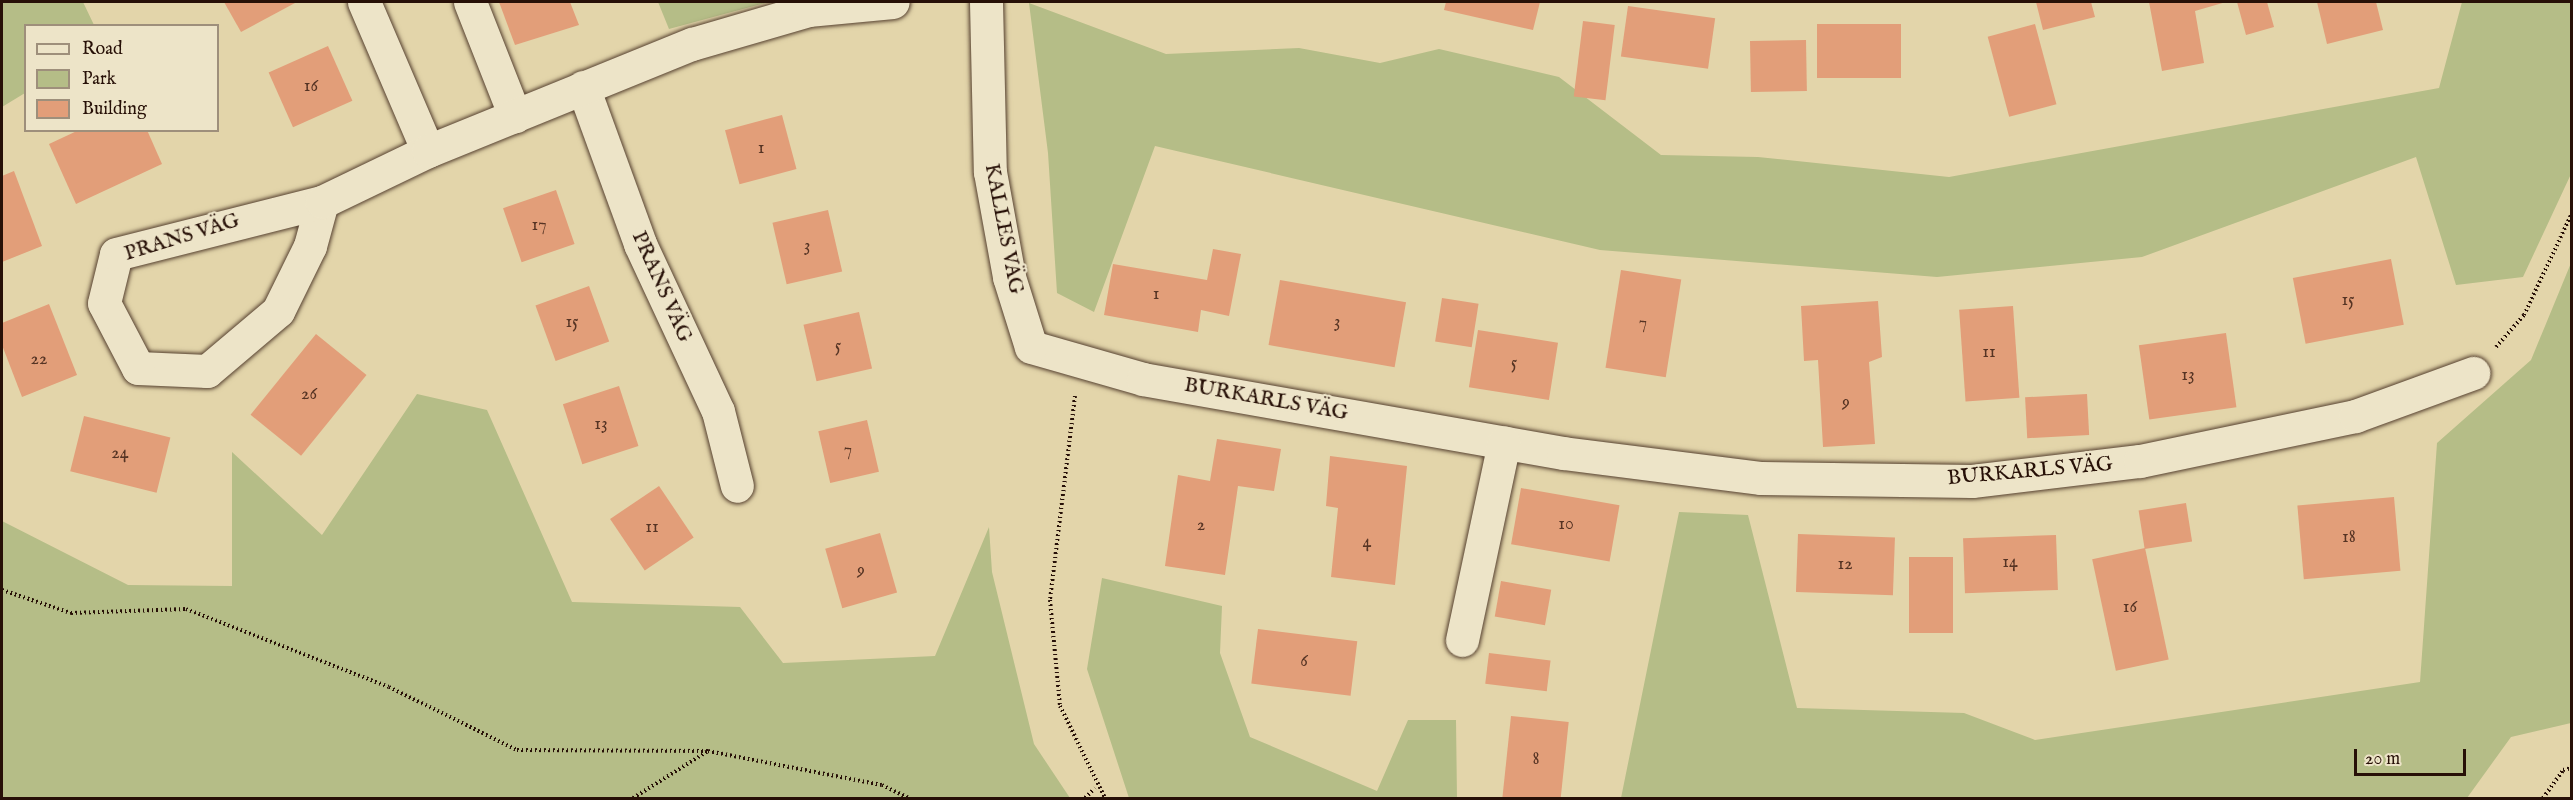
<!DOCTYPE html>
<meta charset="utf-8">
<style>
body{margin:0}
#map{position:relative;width:2573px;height:800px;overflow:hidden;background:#e3d5aa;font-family:"IM FELL English",serif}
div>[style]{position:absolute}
.green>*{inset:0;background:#b5bd87}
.building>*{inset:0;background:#e29e79;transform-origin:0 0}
.path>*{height:4px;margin-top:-2px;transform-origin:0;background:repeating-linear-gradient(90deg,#271007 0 1.5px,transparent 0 4.5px)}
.roads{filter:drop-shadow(0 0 2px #564130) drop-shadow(0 0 2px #564130)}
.street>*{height:33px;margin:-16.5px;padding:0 16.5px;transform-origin:16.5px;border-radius:16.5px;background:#ede4c8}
.secondary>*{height:33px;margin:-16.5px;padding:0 16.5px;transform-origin:16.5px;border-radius:16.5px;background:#ede4c8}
span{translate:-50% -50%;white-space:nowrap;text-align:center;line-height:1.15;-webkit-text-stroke:4.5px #ede4c8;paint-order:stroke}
.number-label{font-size:18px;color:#563424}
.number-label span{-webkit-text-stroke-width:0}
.street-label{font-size:21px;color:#271007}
.frame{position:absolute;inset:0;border:3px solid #271007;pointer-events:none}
.legend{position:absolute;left:24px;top:24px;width:195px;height:108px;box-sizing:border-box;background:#ede4c8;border:2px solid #9e8f7b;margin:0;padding:8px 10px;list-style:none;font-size:18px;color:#271007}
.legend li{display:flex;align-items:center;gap:12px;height:30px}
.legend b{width:30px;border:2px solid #9e8f7b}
.scale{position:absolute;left:2354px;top:749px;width:112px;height:27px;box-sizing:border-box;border:3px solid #271007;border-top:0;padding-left:8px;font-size:18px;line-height:21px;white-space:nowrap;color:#271007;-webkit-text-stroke:4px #ede4c8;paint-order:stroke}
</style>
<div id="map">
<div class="green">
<div style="clip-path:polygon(2px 2px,83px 2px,94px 25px,26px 26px,25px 93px,2px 107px)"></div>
<div style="clip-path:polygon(658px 2px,769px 2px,669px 29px)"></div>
<div style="clip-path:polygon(2462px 2px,2571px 2px,2571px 174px,2523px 277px,2456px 285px,2416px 157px,2142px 257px,1937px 277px,1600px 250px,1155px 146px,1094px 312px,1057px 293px,1048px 153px,1029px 3px,1166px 54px,1299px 48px,1380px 63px,1439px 49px,1559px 77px,1661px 155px,1758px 157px,1949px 177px,2439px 88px)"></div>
<div style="clip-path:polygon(2571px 263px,2571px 723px,2511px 737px,2467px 798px,1621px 798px,1679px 512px,1748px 515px,1797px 708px,1964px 713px,2035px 740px,2420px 682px,2437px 443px,2531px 360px)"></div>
<div style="clip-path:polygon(417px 394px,487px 410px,572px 602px,740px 607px,783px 663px,935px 656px,989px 527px,992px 572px,1034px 744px,1070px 798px,2px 798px,2px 521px,128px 585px,232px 586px,232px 452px,322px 535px)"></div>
<div style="clip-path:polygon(1102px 578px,1222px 606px,1220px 653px,1250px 737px,1377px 791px,1408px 720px,1456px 720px,1457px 798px,1129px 798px,1087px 669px)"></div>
</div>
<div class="building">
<div style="clip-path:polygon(224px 2px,294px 2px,295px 3px,241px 32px)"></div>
<div style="clip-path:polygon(499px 2px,570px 2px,579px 25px,515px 45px)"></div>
<div style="clip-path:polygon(1446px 2px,1540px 2px,1533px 30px,1444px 10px)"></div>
<div style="clip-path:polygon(2036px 2px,2091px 2px,2095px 17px,2043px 30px)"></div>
<div style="clip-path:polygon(2149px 2px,2226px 2px,2195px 11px,2204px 63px,2162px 71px)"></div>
<div style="clip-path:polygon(2237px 2px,2267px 2px,2274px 27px,2246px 35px)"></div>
<div style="clip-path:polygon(2317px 2px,2376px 2px,2383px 30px,2327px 44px)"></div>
<div style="left:1628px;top:6px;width:88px;height:51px;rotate:8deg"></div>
<div style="left:1583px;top:21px;width:32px;height:76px;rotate:7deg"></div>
<div style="left:1817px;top:24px;width:84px;height:54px"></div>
<div style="left:2035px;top:24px;width:83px;height:49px;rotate:75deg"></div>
<div style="left:1806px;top:40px;width:51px;height:56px;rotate:89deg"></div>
<div style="left:328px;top:46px;width:60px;height:65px;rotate:66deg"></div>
<div style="left:782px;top:115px;width:56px;height:59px;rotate:75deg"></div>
<div style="clip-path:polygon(79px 130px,147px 130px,162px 164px,76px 204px,49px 144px)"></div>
<div style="clip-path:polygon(14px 171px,42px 246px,2px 262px,2px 176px)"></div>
<div style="left:556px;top:190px;width:57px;height:56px;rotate:71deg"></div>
<div style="left:828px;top:210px;width:63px;height:57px;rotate:77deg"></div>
<div style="clip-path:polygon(1213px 249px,1241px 254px,1229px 316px,1201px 310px,1198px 332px,1104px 315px,1113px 264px,1207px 280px)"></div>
<div style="left:2391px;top:259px;width:67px;height:100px;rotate:79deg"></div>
<div style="left:1621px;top:270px;width:61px;height:99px;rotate:9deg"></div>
<div style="left:1280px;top:280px;width:128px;height:66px;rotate:10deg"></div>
<div style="left:589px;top:286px;width:59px;height:57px;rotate:70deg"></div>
<div style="left:1442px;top:298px;width:37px;height:44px;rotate:9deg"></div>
<div style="clip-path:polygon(1878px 301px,1882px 357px,1869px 362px,1875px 444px,1823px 447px,1818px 360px,1804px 361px,1801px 306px)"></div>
<div style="clip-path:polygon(49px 304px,77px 375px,22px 397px,2px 345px,2px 323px)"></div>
<div style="left:2013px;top:306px;width:92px;height:54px;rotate:86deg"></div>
<div style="left:859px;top:312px;width:58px;height:57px;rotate:77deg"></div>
<div style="left:1478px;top:330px;width:81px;height:58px;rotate:9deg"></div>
<div style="left:2226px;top:333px;width:75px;height:88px;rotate:82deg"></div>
<div style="left:316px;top:334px;width:65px;height:104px;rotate:39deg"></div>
<div style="left:619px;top:386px;width:63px;height:59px;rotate:72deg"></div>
<div style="left:2087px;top:394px;width:41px;height:62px;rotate:87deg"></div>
<div style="left:84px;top:416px;width:89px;height:57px;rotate:14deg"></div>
<div style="left:867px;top:420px;width:53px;height:50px;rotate:77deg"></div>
<div style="clip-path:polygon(1217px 439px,1281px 449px,1274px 491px,1238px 486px,1225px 575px,1165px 566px,1178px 475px,1210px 481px)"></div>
<div style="clip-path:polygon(1330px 456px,1407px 466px,1395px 585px,1331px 577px,1338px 508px,1326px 506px)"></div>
<div style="left:659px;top:486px;width:62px;height:59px;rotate:56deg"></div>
<div style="left:1521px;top:488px;width:100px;height:57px;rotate:10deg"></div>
<div style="left:2394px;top:497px;width:74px;height:97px;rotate:85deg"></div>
<div style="left:2186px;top:503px;width:39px;height:48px;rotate:81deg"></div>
<div style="left:880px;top:533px;width:62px;height:57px;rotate:74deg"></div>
<div style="left:1798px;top:534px;width:97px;height:58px;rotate:2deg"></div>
<div style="left:2056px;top:535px;width:55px;height:93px;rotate:88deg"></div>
<div style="left:2145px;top:548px;width:114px;height:54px;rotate:78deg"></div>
<div style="left:1909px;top:557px;width:44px;height:76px"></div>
<div style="left:1501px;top:581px;width:51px;height:36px;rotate:10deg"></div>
<div style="left:1258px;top:629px;width:100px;height:55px;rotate:7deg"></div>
<div style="left:1489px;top:653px;width:62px;height:31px;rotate:7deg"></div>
<div style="left:1511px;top:716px;width:58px;height:82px;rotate:6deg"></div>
</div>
<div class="path">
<div style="left:2496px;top:347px;width:43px;rotate:-48.8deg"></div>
<div style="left:2524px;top:315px;width:113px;rotate:-64.8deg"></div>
<div style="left:1075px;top:396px;width:206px;rotate:97deg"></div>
<div style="left:1050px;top:600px;width:106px;rotate:84.6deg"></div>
<div style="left:1060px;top:706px;width:102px;rotate:63.9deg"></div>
<div style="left:2px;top:590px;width:73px;rotate:18.4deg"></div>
<div style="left:71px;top:613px;width:115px;rotate:-2deg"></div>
<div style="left:186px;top:609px;width:217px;rotate:21deg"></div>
<div style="left:389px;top:687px;width:143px;rotate:26.2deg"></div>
<div style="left:517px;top:750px;width:191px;rotate:0.3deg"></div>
<div style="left:633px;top:798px;width:89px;rotate:-32.1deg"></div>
<div style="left:708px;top:751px;width:177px;rotate:11.1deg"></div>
<div style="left:882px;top:785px;width:30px;rotate:26deg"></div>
<div style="left:1085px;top:798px;width:14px;rotate:-45deg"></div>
<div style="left:2543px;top:798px;width:34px;rotate:-54deg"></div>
<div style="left:2563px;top:770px;width:9px;rotate:-13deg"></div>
</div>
<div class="roads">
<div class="street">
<div style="left:364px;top:2px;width:162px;rotate:66.8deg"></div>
<div style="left:470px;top:2px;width:123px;rotate:68.5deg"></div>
<div style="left:583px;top:87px;width:167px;rotate:70deg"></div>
<div style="left:640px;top:244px;width:184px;rotate:65deg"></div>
<div style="left:718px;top:411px;width:77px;rotate:75.8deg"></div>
<div style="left:322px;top:202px;width:46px;rotate:105.3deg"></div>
<div style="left:310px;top:246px;width:72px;rotate:116.2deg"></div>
<div style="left:278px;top:311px;width:93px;rotate:139.8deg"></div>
<div style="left:207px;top:371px;width:69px;rotate:-177.5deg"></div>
<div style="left:138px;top:368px;width:73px;rotate:-117.6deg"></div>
<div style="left:104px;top:303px;width:50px;rotate:-76.2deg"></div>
<div style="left:116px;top:254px;width:212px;rotate:-14.2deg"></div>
<div style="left:322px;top:202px;width:118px;rotate:-25.7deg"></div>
<div style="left:428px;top:151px;width:285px;rotate:-22.1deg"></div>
<div style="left:692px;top:44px;width:121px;rotate:-16.3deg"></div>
<div style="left:808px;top:10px;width:85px;rotate:-5.4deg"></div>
<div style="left:1031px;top:347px;width:116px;rotate:15.9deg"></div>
<div style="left:1143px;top:379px;width:426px;rotate:10deg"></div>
<div style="left:1563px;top:453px;width:200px;rotate:7.2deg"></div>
<div style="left:1761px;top:478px;width:211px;rotate:0.8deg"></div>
<div style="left:1972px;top:481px;width:169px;rotate:-6.8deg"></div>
<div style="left:2140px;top:461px;width:220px;rotate:-11.8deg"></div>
<div style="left:2355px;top:416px;width:126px;rotate:-20deg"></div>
<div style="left:1462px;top:640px;width:202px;rotate:-78deg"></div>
</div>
<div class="secondary">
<div style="left:986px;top:2px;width:170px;rotate:88.7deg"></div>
<div style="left:990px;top:172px;width:107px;rotate:79.7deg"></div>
<div style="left:1009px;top:277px;width:73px;rotate:72.6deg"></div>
</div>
</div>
<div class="number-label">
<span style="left:311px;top:87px">16</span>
<span style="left:761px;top:149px">1</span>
<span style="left:539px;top:226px">17</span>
<span style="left:807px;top:247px">3</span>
<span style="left:1156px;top:295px">1</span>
<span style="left:2348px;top:301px">15</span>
<span style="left:572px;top:323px">15</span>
<span style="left:1337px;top:323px">3</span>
<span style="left:1643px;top:324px">7</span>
<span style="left:838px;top:347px">5</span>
<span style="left:1989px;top:353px">11</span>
<span style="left:39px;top:360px">22</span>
<span style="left:1514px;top:364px">5</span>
<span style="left:2188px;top:376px">13</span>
<span style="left:309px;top:395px">26</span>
<span style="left:1846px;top:403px">9</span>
<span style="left:601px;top:425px">13</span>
<span style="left:848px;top:451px">7</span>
<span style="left:120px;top:454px">24</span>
<span style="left:1566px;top:525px">10</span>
<span style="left:1201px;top:526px">2</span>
<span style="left:652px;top:528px">11</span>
<span style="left:2349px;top:538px">18</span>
<span style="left:1367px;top:543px">4</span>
<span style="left:2010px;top:563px">14</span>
<span style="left:1845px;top:565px">12</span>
<span style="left:861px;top:571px">9</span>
<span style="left:2130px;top:608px">16</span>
<span style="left:1304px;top:662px">6</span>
<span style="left:1536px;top:760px">8</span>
</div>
<div class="street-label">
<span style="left:1003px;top:229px;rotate:79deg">KALLES VÄG</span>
<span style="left:182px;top:238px;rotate:-17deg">PRANS VÄG</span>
<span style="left:661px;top:287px;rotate:66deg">PRANS VÄG</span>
<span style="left:1266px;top:400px;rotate:10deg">BURKARLS VÄG</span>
<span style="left:2030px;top:472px;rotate:-5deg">BURKARLS VÄG</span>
</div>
<div class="frame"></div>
<ul class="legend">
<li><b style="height:8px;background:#ede4c8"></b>Road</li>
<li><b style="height:16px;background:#b5bd87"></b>Park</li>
<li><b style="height:16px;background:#e29e79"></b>Building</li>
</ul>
<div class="scale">20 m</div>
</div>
